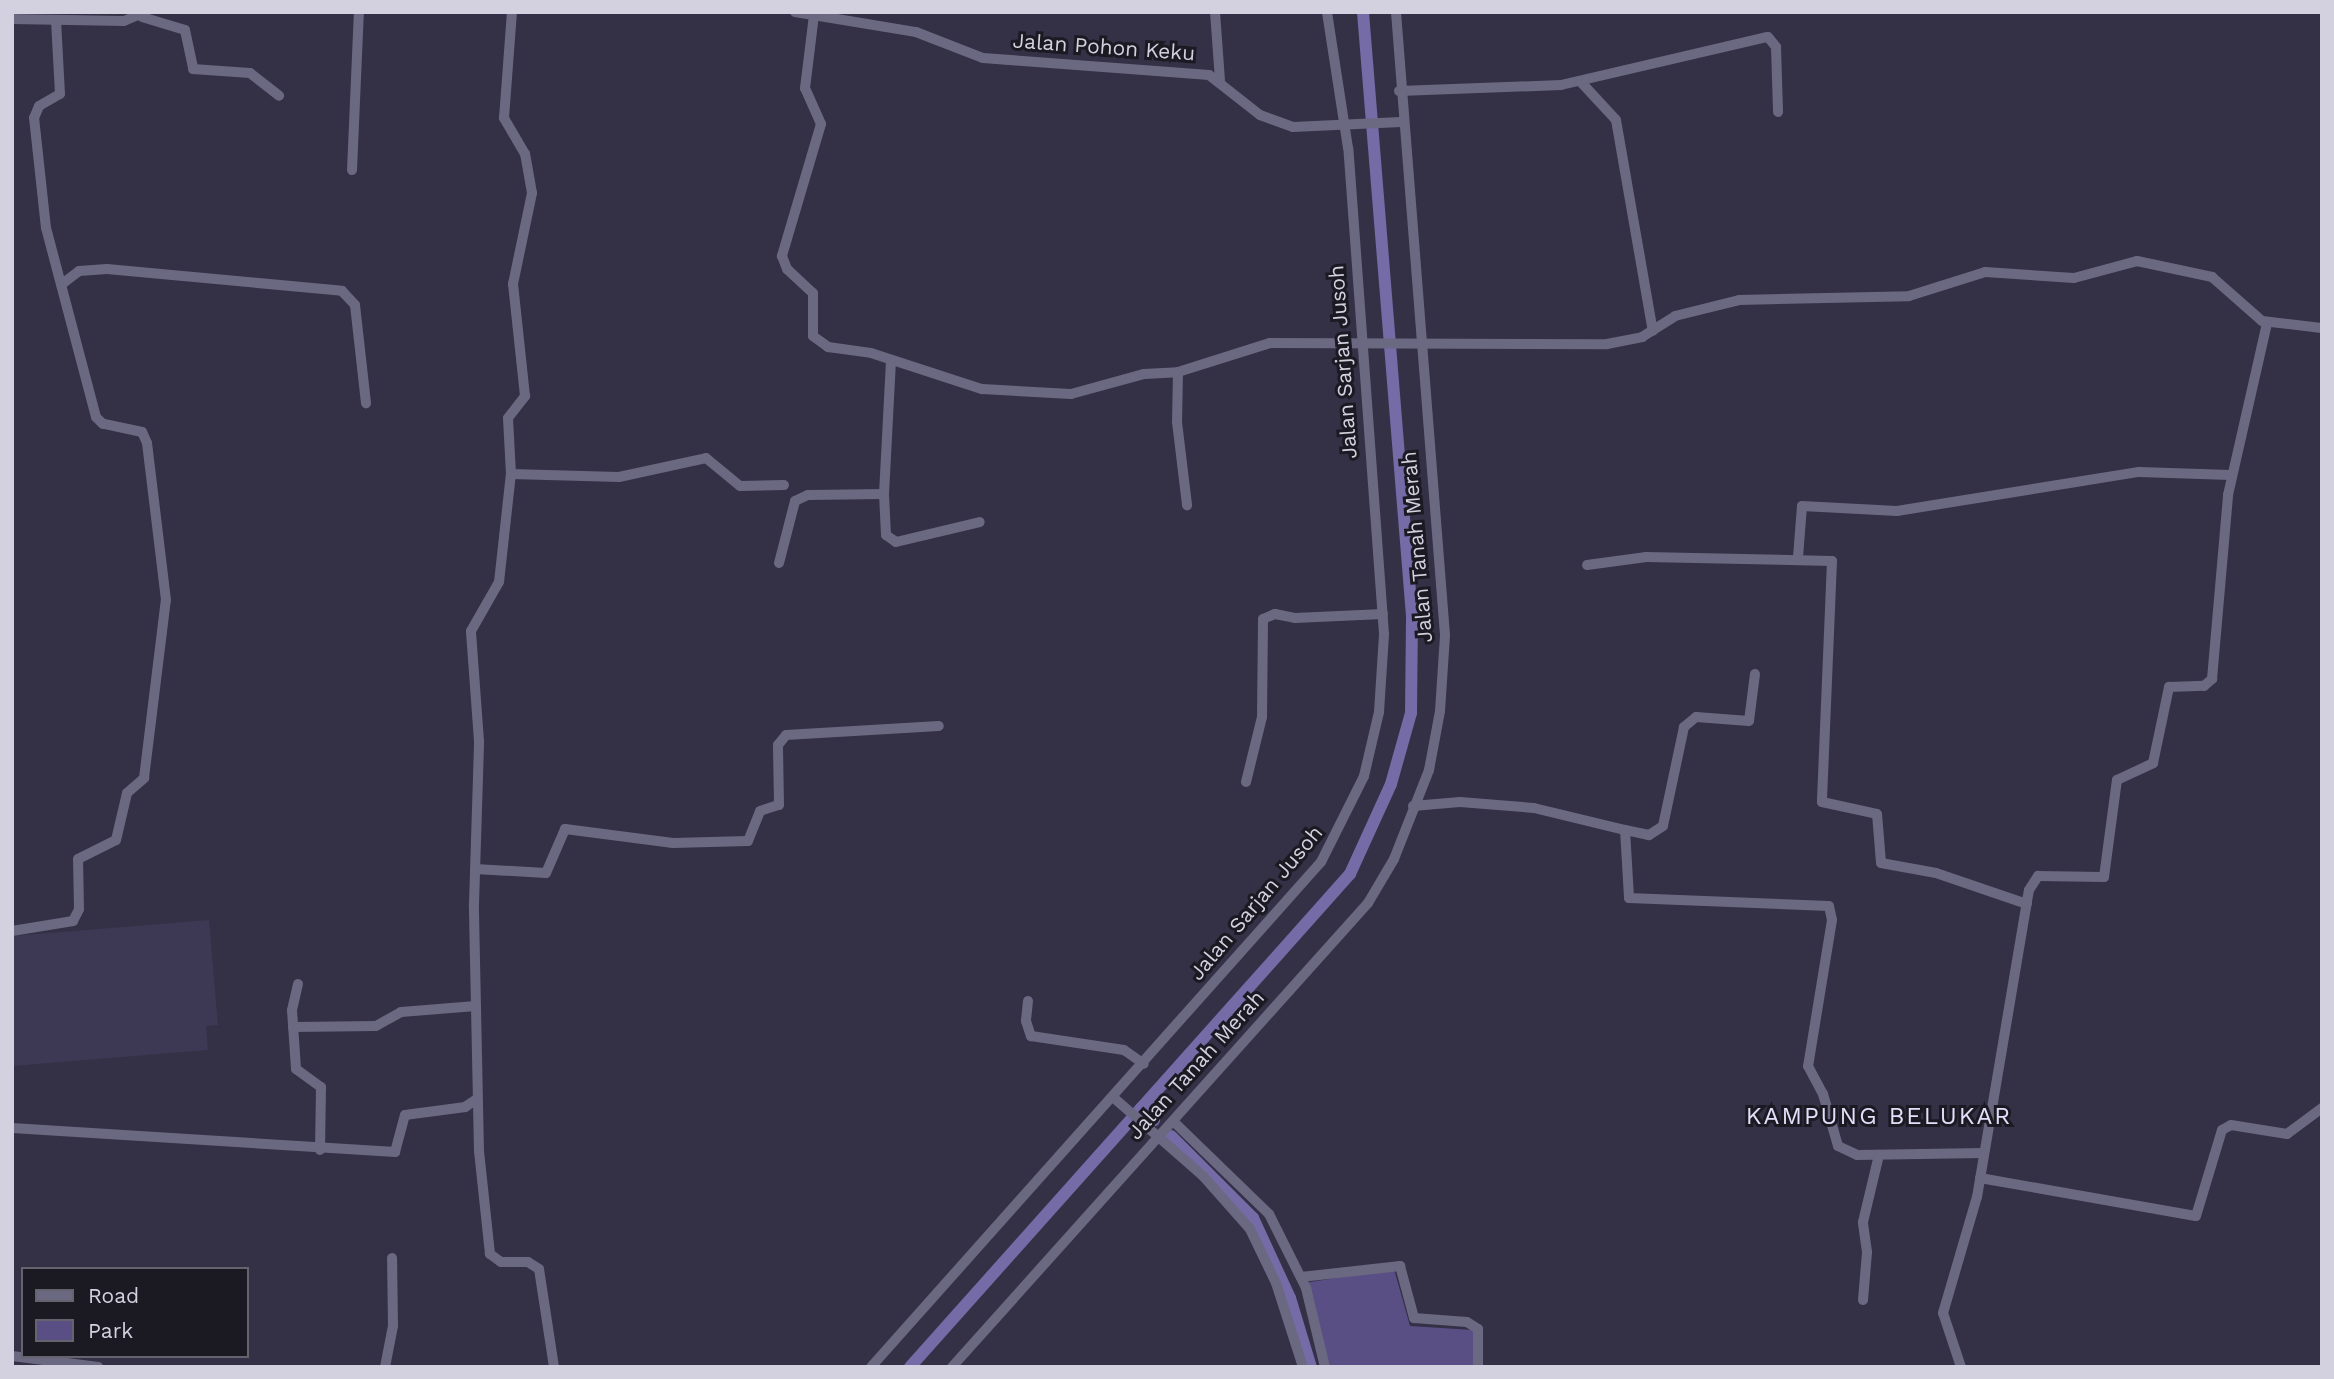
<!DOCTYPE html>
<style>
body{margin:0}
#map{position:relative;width:2334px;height:1379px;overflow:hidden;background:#343045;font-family:"Work Sans",sans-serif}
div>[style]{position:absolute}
.built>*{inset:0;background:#3d3954}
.green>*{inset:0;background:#594f84}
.canal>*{height:12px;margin:-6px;padding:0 6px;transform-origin:6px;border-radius:6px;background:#756ba7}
.street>*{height:10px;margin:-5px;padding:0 5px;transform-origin:5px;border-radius:5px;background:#6b6882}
span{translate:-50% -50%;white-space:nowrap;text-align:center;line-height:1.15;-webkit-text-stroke:6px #1b1a23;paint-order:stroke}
.street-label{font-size:21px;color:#d3d1df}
.quarter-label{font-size:24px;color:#e3dffa;letter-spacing:2px}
.frame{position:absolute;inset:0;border:14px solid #d3d1df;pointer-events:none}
.legend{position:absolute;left:21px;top:1267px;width:228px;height:91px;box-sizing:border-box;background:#1b1a23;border:2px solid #65636e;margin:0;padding:9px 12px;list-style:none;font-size:21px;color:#d3d1df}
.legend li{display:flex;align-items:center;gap:14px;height:35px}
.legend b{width:35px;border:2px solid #65636e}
</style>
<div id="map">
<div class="built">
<div style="clip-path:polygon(209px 920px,218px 1025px,206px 1026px,208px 1050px,12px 1066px,12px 936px)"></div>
</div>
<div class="green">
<div style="clip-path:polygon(1394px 1269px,1410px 1326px,1473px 1330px,1474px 1367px,1327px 1367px,1304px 1283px)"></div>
</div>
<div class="canal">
<div style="left:1141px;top:1108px;width:18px;rotate:43deg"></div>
<div style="left:1171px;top:1136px;width:116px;rotate:45deg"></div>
<div style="left:1253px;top:1218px;width:88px;rotate:65.2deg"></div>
<div style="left:1290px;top:1298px;width:72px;rotate:73.1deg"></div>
<div style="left:910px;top:1367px;width:661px;rotate:-48.25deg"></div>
<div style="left:1350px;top:874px;width:99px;rotate:-65.5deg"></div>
<div style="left:1391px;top:784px;width:74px;rotate:-74.3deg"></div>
<div style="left:1411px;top:713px;width:97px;rotate:-89.4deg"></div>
<div style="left:1412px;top:616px;width:606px;rotate:-94.64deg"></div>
</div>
<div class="street">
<div style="left:795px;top:12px;width:123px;rotate:9.4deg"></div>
<div style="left:916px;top:32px;width:72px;rotate:21.2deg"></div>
<div style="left:983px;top:58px;width:227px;rotate:4.3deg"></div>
<div style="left:1209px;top:75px;width:65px;rotate:38.1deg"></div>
<div style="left:1260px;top:115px;width:35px;rotate:20deg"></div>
<div style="left:1293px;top:127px;width:108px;rotate:-2.7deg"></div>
<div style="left:1215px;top:12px;width:68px;rotate:85.8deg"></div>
<div style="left:814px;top:15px;width:74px;rotate:97deg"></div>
<div style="left:805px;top:88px;width:39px;rotate:66deg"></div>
<div style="left:821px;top:124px;width:138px;rotate:106.5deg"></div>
<div style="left:782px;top:256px;width:14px;rotate:69deg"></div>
<div style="left:787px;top:269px;width:35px;rotate:43deg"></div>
<div style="left:813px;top:293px;width:43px;rotate:90deg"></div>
<div style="left:813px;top:336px;width:19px;rotate:36deg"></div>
<div style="left:828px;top:347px;width:43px;rotate:7.9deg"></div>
<div style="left:871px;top:353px;width:117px;rotate:18deg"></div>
<div style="left:982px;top:389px;width:89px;rotate:3.2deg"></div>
<div style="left:1071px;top:394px;width:76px;rotate:-15.3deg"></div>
<div style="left:1144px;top:374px;width:34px;rotate:-3deg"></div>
<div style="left:1178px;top:372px;width:96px;rotate:-17.5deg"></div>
<div style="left:1270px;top:343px;width:337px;rotate:0.2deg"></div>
<div style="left:1607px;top:344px;width:36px;rotate:-11deg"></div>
<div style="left:1642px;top:337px;width:39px;rotate:-32deg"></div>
<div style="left:1675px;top:316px;width:66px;rotate:-14deg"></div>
<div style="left:1739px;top:300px;width:170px;rotate:-1.3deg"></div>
<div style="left:1909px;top:296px;width:80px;rotate:-17.5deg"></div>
<div style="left:1985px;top:272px;width:89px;rotate:3.9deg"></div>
<div style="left:2074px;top:278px;width:65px;rotate:-15.1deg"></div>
<div style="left:2137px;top:261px;width:77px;rotate:12deg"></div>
<div style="left:2212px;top:277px;width:67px;rotate:41.3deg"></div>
<div style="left:2262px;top:321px;width:60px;rotate:6.7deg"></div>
<div style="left:142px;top:17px;width:45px;rotate:16.8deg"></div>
<div style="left:185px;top:30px;width:40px;rotate:78deg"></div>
<div style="left:193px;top:69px;width:57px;rotate:4deg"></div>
<div style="left:250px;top:73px;width:37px;rotate:38deg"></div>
<div style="left:12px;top:19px;width:112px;rotate:1deg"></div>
<div style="left:124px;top:21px;width:23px;rotate:-23deg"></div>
<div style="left:1580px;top:81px;width:53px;rotate:47.3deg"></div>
<div style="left:1616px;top:120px;width:214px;rotate:80.1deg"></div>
<div style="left:1399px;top:91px;width:162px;rotate:-2.1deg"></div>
<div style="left:1561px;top:85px;width:212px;rotate:-13.1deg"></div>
<div style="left:1768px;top:37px;width:13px;rotate:51deg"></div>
<div style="left:1776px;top:47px;width:65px;rotate:88.2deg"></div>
<div style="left:352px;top:170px;width:158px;rotate:-87.5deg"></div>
<div style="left:62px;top:284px;width:21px;rotate:-37deg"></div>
<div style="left:79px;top:271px;width:28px;rotate:-4deg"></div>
<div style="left:107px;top:269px;width:236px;rotate:5.3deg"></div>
<div style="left:342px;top:291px;width:19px;rotate:47deg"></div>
<div style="left:355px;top:305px;width:99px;rotate:83.6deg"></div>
<div style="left:1178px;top:372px;width:50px;rotate:91.1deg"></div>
<div style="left:1177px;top:422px;width:84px;rotate:83.1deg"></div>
<div style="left:511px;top:474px;width:56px;rotate:-93.1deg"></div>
<div style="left:508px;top:418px;width:28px;rotate:-52deg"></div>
<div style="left:525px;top:396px;width:113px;rotate:-96.1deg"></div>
<div style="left:513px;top:284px;width:93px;rotate:-78.2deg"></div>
<div style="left:532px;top:193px;width:40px;rotate:-100deg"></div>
<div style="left:525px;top:154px;width:42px;rotate:-120.3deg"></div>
<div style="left:504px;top:118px;width:106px;rotate:-85.7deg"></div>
<div style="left:884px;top:494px;width:41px;rotate:87.2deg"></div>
<div style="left:886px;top:535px;width:12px;rotate:35deg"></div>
<div style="left:896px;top:542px;width:86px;rotate:-13.4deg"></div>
<div style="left:1798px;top:557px;width:51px;rotate:-85.5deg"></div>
<div style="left:1802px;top:506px;width:95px;rotate:3deg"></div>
<div style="left:1897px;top:511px;width:245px;rotate:-9.2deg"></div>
<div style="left:2139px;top:472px;width:92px;rotate:1.9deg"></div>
<div style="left:779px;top:563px;width:64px;rotate:-75.5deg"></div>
<div style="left:795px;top:501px;width:14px;rotate:-25deg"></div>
<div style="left:808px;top:495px;width:76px;rotate:-0.8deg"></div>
<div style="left:884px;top:494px;width:134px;rotate:-87deg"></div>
<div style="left:1587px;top:565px;width:60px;rotate:-7.7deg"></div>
<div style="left:1646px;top:557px;width:186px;rotate:1.2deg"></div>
<div style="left:1832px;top:561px;width:241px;rotate:92.4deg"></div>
<div style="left:1822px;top:802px;width:56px;rotate:12.3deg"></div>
<div style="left:1877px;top:814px;width:49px;rotate:85.3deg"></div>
<div style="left:1881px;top:863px;width:56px;rotate:10.3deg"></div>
<div style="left:1936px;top:873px;width:96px;rotate:18.8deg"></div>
<div style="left:1755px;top:674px;width:47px;rotate:97.3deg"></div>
<div style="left:1749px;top:721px;width:53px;rotate:-175.7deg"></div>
<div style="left:1696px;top:717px;width:16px;rotate:140deg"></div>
<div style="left:1684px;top:727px;width:101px;rotate:102deg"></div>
<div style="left:1663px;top:826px;width:17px;rotate:147deg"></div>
<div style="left:1649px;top:835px;width:25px;rotate:-168deg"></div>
<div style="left:1625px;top:830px;width:68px;rotate:86.6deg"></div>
<div style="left:1629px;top:898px;width:200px;rotate:2.3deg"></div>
<div style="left:1829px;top:906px;width:14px;rotate:78deg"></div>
<div style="left:1832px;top:920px;width:148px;rotate:99.3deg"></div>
<div style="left:1808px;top:1066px;width:32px;rotate:62deg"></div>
<div style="left:1823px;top:1094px;width:54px;rotate:73.9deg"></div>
<div style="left:1838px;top:1146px;width:21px;rotate:25deg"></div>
<div style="left:1857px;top:1155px;width:127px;rotate:-0.9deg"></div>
<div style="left:1246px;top:782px;width:67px;rotate:-76.2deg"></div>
<div style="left:1262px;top:717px;width:98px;rotate:-89.4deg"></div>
<div style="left:1263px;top:619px;width:13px;rotate:-23deg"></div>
<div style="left:1275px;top:614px;width:20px;rotate:11deg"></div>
<div style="left:1295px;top:618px;width:88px;rotate:-2.6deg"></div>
<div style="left:1413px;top:806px;width:47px;rotate:-4.9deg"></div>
<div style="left:1460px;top:802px;width:74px;rotate:4.6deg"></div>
<div style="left:1534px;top:808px;width:94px;rotate:13.6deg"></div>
<div style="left:475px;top:869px;width:71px;rotate:3.2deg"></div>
<div style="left:546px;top:873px;width:48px;rotate:-66.6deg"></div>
<div style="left:565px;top:829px;width:109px;rotate:7.4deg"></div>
<div style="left:673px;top:843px;width:75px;rotate:-1.5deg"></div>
<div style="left:748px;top:841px;width:32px;rotate:-68deg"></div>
<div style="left:760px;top:811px;width:20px;rotate:-18deg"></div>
<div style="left:779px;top:805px;width:60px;rotate:-91deg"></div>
<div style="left:778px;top:745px;width:13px;rotate:-51deg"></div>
<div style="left:786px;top:735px;width:153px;rotate:-3.4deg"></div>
<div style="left:12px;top:931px;width:62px;rotate:-9.3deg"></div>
<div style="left:73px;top:921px;width:13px;rotate:-63deg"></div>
<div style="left:79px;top:909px;width:50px;rotate:-91.1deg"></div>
<div style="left:78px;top:859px;width:42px;rotate:-26.6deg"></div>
<div style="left:116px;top:840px;width:48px;rotate:-76.8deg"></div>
<div style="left:127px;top:793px;width:23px;rotate:-41deg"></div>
<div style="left:144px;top:778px;width:179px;rotate:-83deg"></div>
<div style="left:166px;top:600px;width:158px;rotate:-96.9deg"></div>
<div style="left:147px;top:443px;width:12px;rotate:-114deg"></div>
<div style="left:142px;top:432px;width:40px;rotate:-168deg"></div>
<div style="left:103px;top:424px;width:10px;rotate:-135deg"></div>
<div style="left:96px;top:417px;width:196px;rotate:-104.8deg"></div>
<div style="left:46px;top:228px;width:111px;rotate:-96.2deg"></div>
<div style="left:34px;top:118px;width:13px;rotate:-67deg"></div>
<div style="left:39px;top:106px;width:24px;rotate:-30deg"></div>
<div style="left:60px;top:94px;width:73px;rotate:-93.1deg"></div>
<div style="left:298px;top:984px;width:27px;rotate:103deg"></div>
<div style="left:292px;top:1010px;width:59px;rotate:86.1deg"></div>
<div style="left:296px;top:1069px;width:31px;rotate:36deg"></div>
<div style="left:321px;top:1087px;width:63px;rotate:90.9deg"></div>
<div style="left:1028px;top:1001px;width:20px;rotate:96deg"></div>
<div style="left:1026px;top:1021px;width:16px;rotate:72deg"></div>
<div style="left:1031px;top:1036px;width:94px;rotate:8.6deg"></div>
<div style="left:1124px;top:1050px;width:24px;rotate:35deg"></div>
<div style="left:293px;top:1027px;width:83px;rotate:-0.7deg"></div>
<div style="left:376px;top:1026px;width:29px;rotate:-29deg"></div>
<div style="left:401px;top:1012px;width:75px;rotate:-4.6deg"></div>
<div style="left:1114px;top:1098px;width:118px;rotate:41.2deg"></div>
<div style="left:1203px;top:1176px;width:71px;rotate:48.4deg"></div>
<div style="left:1250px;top:1229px;width:60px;rotate:64.3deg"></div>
<div style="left:1276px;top:1283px;width:88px;rotate:72.2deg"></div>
<div style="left:1173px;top:1121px;width:134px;rotate:44.1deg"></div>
<div style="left:1269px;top:1214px;width:83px;rotate:63.4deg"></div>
<div style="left:1306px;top:1288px;width:81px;rotate:76.5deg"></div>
<div style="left:12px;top:1128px;width:384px;rotate:3.6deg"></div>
<div style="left:395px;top:1152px;width:38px;rotate:-75deg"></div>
<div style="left:405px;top:1115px;width:61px;rotate:-7.6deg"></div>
<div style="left:465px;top:1107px;width:14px;rotate:-34deg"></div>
<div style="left:1980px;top:1178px;width:219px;rotate:10deg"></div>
<div style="left:2196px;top:1216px;width:90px;rotate:-73.2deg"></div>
<div style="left:2222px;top:1130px;width:10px;rotate:-29deg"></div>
<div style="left:2231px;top:1125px;width:57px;rotate:9.1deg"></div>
<div style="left:2287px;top:1134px;width:44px;rotate:-36.6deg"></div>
<div style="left:1301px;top:1277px;width:100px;rotate:-6.3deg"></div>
<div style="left:1400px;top:1266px;width:54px;rotate:74.9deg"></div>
<div style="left:1414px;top:1318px;width:53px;rotate:4.3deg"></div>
<div style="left:1467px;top:1322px;width:13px;rotate:32deg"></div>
<div style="left:1478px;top:1329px;width:38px;rotate:90deg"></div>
<div style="left:1863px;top:1300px;width:48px;rotate:-85.2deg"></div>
<div style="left:1867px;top:1252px;width:30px;rotate:-98deg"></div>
<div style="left:1863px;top:1222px;width:69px;rotate:-76.6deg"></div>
<div style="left:12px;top:1356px;width:87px;rotate:7.3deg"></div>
<div style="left:385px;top:1367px;width:42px;rotate:-79deg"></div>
<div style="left:393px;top:1326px;width:68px;rotate:-90.8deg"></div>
<div style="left:554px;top:1367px;width:99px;rotate:-98.7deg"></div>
<div style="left:539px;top:1269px;width:13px;rotate:-148deg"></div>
<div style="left:528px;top:1262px;width:27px;rotate:180deg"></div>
<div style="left:501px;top:1262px;width:14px;rotate:-144deg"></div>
<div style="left:490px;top:1254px;width:104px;rotate:-96.1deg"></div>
<div style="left:479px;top:1151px;width:247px;rotate:-91.2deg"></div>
<div style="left:474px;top:904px;width:163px;rotate:-88.2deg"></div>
<div style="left:479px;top:741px;width:110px;rotate:-94.2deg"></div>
<div style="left:471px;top:631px;width:56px;rotate:-60.3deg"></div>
<div style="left:499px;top:582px;width:109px;rotate:-83.7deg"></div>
<div style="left:511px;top:474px;width:108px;rotate:1.6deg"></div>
<div style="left:619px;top:477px;width:89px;rotate:-12.3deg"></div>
<div style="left:706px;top:458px;width:44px;rotate:39.5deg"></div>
<div style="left:740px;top:486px;width:44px;rotate:-1.3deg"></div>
<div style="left:871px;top:1367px;width:676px;rotate:-48.3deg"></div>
<div style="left:1321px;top:862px;width:96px;rotate:-63.4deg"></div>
<div style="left:1364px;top:776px;width:66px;rotate:-76.8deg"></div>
<div style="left:1379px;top:712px;width:78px;rotate:-86.3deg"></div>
<div style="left:1384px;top:634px;width:487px;rotate:-94.2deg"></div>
<div style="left:1348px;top:148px;width:138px;rotate:-98.8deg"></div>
<div style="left:952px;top:1367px;width:623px;rotate:-48.12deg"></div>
<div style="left:1368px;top:903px;width:51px;rotate:-59.4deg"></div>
<div style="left:1394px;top:859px;width:96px;rotate:-68.5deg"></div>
<div style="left:1429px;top:770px;width:60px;rotate:-79.4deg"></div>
<div style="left:1440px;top:711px;width:76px;rotate:-86.2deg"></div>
<div style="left:1445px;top:635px;width:625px;rotate:-94.5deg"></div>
<div style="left:1961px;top:1367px;width:57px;rotate:-108.4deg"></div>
<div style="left:1943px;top:1313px;width:121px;rotate:-73.7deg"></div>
<div style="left:1977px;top:1197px;width:311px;rotate:-80.4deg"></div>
<div style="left:2029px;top:890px;width:17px;rotate:-57deg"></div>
<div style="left:2038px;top:876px;width:66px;rotate:0.9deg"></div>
<div style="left:2104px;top:877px;width:98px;rotate:-82.4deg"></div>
<div style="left:2117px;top:780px;width:40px;rotate:-25deg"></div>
<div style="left:2153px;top:763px;width:78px;rotate:-78.1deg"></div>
<div style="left:2169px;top:687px;width:35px;rotate:-2deg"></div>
<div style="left:2204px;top:686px;width:11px;rotate:-41deg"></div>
<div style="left:2212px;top:679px;width:185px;rotate:-85deg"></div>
<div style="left:2228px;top:495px;width:176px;rotate:-77.2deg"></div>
</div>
<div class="street-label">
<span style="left:1104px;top:47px;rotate:4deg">Jalan Pohon Keku</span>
<span style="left:1343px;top:362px;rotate:-94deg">Jalan Sarjan Jusoh</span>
<span style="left:1417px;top:547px;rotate:-95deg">Jalan Tanah Merah</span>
<span style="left:1256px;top:903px;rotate:-50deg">Jalan Sarjan Jusoh</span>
<span style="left:1196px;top:1065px;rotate:-48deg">Jalan Tanah Merah</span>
</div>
<div class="quarter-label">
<span style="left:1879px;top:1117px">KAMPUNG BELUKAR</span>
</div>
<div class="frame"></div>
<ul class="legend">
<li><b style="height:9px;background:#6b6882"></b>Road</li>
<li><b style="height:19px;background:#594f84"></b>Park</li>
</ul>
</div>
